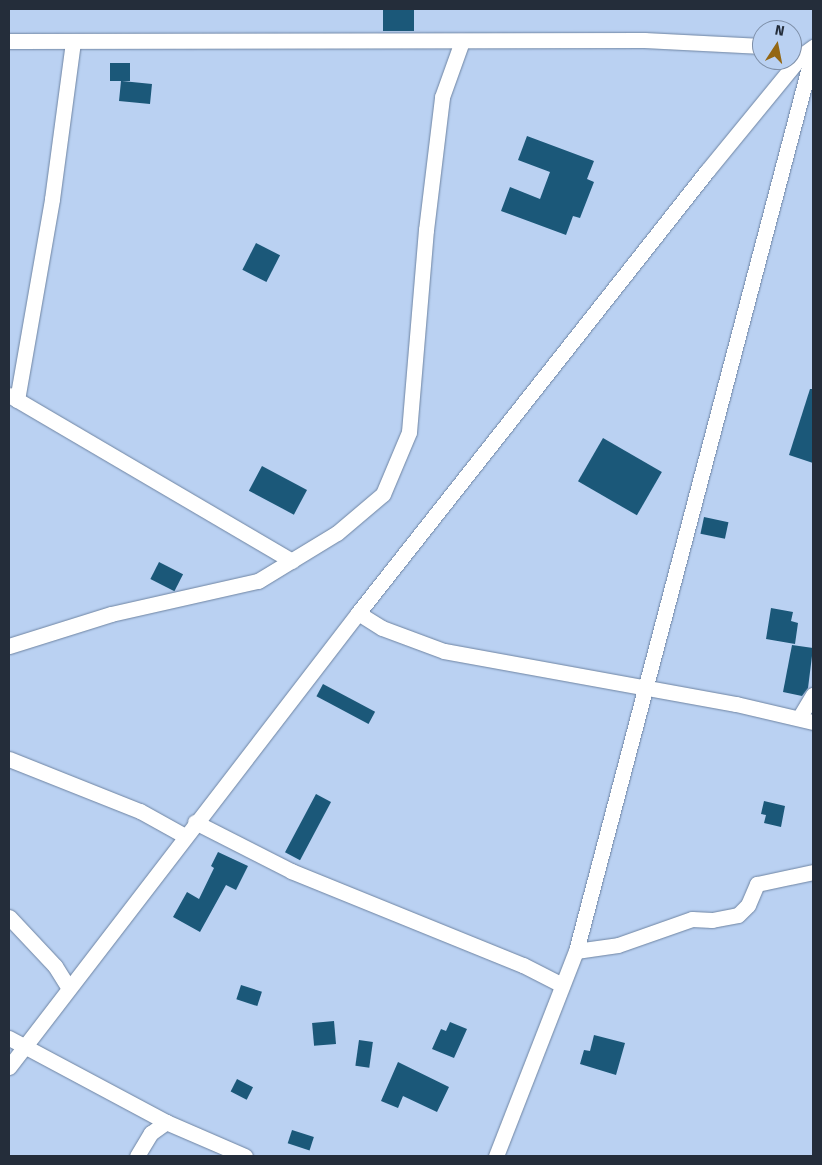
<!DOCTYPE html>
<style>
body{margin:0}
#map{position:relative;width:822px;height:1165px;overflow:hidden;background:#bad1f2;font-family:"Fira Sans",sans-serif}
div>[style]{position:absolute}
.building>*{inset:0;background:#1b5879;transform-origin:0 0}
.roads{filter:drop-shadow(0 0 1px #6e84a2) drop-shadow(0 0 1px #6e84a2)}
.minor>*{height:15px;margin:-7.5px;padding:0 7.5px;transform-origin:7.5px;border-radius:7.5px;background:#fff}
span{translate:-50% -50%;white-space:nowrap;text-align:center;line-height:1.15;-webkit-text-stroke:5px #bad1f2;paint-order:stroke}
.frame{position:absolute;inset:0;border:10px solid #242d3a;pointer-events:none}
.north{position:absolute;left:752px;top:20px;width:50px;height:50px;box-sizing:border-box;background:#bad1f2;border:1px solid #7e8fa8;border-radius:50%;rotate:11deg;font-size:14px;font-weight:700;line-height:20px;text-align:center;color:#242d3a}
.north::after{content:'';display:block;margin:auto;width:18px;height:22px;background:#946713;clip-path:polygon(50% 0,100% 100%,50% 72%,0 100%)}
</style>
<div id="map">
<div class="building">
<div style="left:383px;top:9px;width:31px;height:22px"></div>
<div style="clip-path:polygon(110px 63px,130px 63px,130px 81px,122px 81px,152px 84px,150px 104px,119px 101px,121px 81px,110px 81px)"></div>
<div style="clip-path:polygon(527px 136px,594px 161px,587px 179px,594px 182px,580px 218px,573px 216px,566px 235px,501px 211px,510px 187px,540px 199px,550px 172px,518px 160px)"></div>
<div style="left:256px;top:243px;width:27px;height:30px;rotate:27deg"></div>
<div style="clip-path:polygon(810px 389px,813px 389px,813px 463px,789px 455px)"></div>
<div style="left:603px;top:438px;width:68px;height:50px;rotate:30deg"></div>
<div style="left:262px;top:466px;width:51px;height:28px;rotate:28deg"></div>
<div style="left:704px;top:517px;width:25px;height:17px;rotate:12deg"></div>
<div style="left:159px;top:562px;width:27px;height:19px;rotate:27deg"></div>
<div style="clip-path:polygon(771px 608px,793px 612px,791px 621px,798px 623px,795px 644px,766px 639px)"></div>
<div style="clip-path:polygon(792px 645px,813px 648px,808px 688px,802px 696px,783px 692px)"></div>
<div style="left:323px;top:684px;width:59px;height:14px;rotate:28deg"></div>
<div style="left:316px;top:794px;width:17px;height:66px;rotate:28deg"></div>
<div style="clip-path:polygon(764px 801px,785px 806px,781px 827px,764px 823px,766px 815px,761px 814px)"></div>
<div style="clip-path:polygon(218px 852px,248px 866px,236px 890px,226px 885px,200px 932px,173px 917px,187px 892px,199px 899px,214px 868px,211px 866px)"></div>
<div style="left:241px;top:985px;width:22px;height:15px;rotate:18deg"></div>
<div style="left:334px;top:1021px;width:23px;height:22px;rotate:85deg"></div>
<div style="clip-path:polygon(450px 1022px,467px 1029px,454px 1058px,432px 1049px,441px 1029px,446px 1031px)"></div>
<div style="clip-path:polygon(594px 1035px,625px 1043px,616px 1075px,580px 1064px,584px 1050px,590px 1051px)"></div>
<div style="left:359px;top:1040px;width:14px;height:26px;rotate:8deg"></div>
<div style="clip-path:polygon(398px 1062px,449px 1087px,437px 1112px,403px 1096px,398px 1108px,381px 1101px)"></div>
<div style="left:237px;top:1079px;width:18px;height:14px;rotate:27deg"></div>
<div style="left:292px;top:1130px;width:23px;height:14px;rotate:18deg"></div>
</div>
<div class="roads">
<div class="minor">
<div style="left:9px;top:41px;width:635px;rotate:-0.09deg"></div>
<div style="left:644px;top:40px;width:118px;rotate:2.9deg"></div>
<div style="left:9px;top:395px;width:328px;rotate:30.4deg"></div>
<div style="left:17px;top:400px;width:204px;rotate:-80.1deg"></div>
<div style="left:52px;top:199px;width:159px;rotate:-82.4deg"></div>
<div style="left:358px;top:613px;width:28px;rotate:32deg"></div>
<div style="left:382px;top:628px;width:66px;rotate:20.4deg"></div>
<div style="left:444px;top:651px;width:297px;rotate:10.3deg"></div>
<div style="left:736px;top:704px;width:79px;rotate:13.2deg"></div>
<div style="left:9px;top:646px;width:107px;rotate:-17.4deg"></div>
<div style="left:111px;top:614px;width:151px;rotate:-12.7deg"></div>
<div style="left:258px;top:581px;width:92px;rotate:-31.3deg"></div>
<div style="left:337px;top:533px;width:60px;rotate:-40.3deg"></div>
<div style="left:383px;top:494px;width:67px;rotate:-67.2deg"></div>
<div style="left:409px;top:432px;width:203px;rotate:-85.2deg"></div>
<div style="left:426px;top:230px;width:134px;rotate:-83.1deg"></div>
<div style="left:442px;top:97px;width:59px;rotate:-70.3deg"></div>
<div style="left:799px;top:718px;width:27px;rotate:-59deg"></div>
<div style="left:9px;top:759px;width:141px;rotate:21.7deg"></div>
<div style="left:140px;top:811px;width:51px;rotate:29.1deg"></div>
<div style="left:195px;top:822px;width:108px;rotate:27deg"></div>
<div style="left:291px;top:871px;width:250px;rotate:22.1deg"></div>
<div style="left:523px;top:965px;width:44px;rotate:27.1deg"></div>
<div style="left:9px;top:917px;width:67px;rotate:46.8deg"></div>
<div style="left:55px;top:966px;width:26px;rotate:58deg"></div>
<div style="left:576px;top:951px;width:42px;rotate:-8.1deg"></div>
<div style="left:618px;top:945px;width:78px;rotate:-19.4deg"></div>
<div style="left:692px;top:919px;width:20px;rotate:3deg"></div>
<div style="left:712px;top:920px;width:26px;rotate:-11deg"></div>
<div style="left:738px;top:915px;width:14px;rotate:-45deg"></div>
<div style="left:748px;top:905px;width:23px;rotate:-67deg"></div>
<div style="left:757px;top:884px;width:57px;rotate:-12.1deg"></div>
<div style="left:9px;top:1038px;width:178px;rotate:28.1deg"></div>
<div style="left:166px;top:1122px;width:86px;rotate:23.3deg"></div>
<div style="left:9px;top:1067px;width:573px;rotate:-52.45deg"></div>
<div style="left:358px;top:613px;width:563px;rotate:-51.71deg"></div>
<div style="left:707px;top:171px;width:150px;rotate:-50.7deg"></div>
<div style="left:802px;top:55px;width:14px;rotate:-36deg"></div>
<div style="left:137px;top:1156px;width:27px;rotate:-59deg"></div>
<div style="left:151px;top:1133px;width:19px;rotate:-36deg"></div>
<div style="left:496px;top:1156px;width:220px;rotate:-68.7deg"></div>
<div style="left:576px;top:951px;width:930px;rotate:-75.23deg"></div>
</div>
</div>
<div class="frame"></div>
<div class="north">N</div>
</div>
